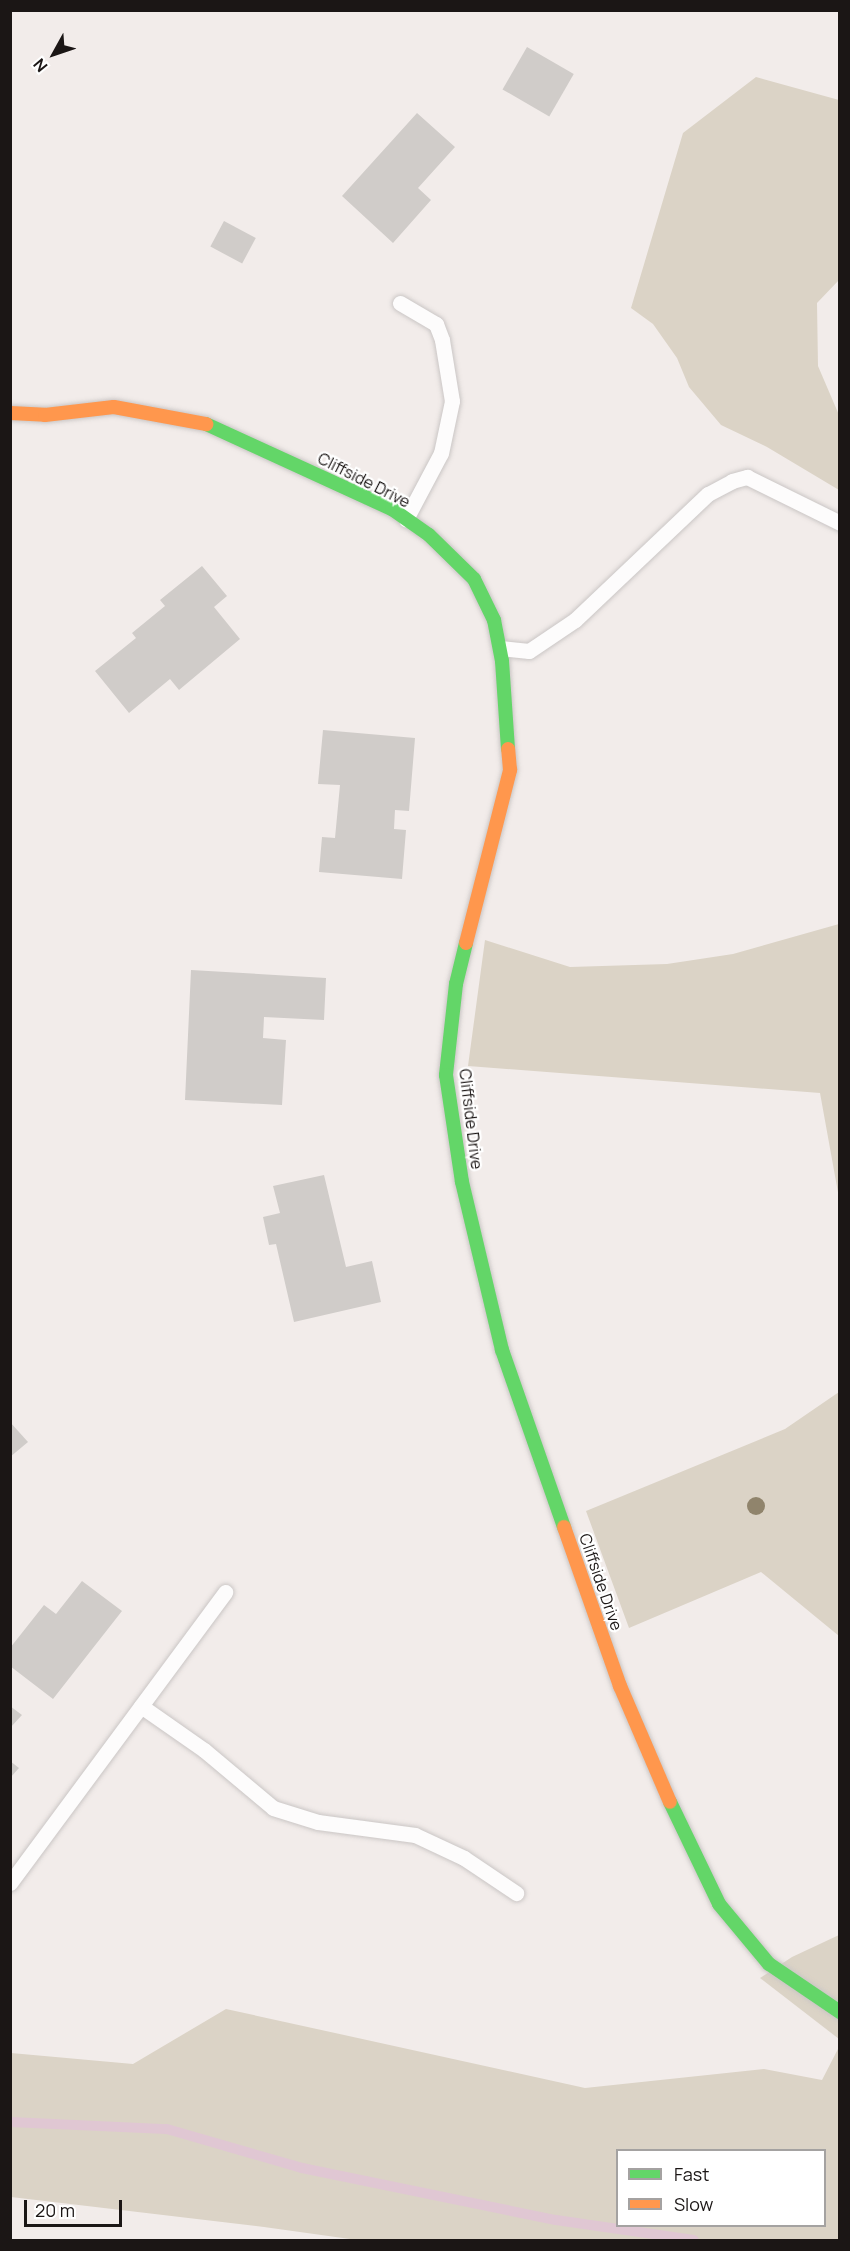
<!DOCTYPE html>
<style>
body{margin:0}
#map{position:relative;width:850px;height:2251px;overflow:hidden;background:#f2ecea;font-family:Manrope,sans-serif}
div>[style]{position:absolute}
.green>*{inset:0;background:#dbd3c6}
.stream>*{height:10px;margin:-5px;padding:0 5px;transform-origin:5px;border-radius:5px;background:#e0c7d3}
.building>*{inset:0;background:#d0ccc9;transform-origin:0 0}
.roads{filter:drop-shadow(0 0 2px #cac6c5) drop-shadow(0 0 2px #cac6c5)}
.lane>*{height:15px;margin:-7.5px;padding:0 7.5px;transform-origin:7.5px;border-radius:7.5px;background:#fdfcfc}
.fast>*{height:14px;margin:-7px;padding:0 7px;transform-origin:7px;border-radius:7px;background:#63d668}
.slow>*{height:14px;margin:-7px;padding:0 7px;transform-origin:7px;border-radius:7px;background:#ff974d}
.trees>*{width:18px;height:18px;margin:-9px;border-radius:50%;background:#90846c}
span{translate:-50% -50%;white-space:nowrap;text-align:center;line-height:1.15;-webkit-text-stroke:4.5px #fff;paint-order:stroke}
.street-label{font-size:16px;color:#1b1615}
.frame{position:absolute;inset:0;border:12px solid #1b1615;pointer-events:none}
.legend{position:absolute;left:616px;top:2149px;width:210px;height:78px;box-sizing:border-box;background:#fff;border:2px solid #a4a2a1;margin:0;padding:8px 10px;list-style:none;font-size:18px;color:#1b1615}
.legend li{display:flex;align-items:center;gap:12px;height:30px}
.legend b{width:30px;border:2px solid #a4a2a1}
.north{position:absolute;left:24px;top:24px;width:60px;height:60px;-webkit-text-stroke:4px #fff;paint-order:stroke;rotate:230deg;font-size:16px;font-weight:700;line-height:24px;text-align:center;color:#1b1615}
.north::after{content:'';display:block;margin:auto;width:21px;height:27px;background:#1b1615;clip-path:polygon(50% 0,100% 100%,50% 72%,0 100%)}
.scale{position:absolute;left:24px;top:2200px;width:98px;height:27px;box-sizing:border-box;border:3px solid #1b1615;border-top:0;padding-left:8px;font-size:18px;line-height:21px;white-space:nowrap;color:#1b1615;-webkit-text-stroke:4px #fff;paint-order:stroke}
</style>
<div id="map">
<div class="green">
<div style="clip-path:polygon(756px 77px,839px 100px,839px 280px,817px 303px,818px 366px,839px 415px,839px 490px,767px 447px,721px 425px,689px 387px,677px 358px,653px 324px,631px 308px,683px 133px)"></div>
<div style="clip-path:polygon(839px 924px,839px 1198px,820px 1093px,468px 1066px,485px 940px,570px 967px,667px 964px,733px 954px)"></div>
<div style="clip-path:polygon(839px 1392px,839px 1636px,761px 1572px,629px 1628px,586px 1511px,785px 1429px)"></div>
<div style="clip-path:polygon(839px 1935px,839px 2039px,760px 1978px,792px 1957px)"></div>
<div style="clip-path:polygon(evenodd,226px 2009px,585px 2088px,764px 2069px,822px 2080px,839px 2047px,839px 2240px,357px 2240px,264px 2227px,11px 2197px,11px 2053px,133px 2064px,226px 2009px,824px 2150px,824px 2226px,618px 2226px,618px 2150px,824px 2150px)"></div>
</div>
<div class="stream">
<div style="left:10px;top:2122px;width:157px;rotate:2.6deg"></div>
<div style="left:167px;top:2129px;width:141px;rotate:16.1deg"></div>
<div style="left:302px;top:2168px;width:259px;rotate:11.6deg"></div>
<div style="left:556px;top:2220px;width:139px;rotate:8.2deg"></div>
</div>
<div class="building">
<div style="left:527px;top:47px;width:54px;height:49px;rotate:30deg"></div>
<div style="clip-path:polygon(417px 113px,455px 147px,418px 188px,431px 200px,393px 243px,342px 196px)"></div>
<div style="left:224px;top:221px;width:36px;height:29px;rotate:28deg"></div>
<div style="clip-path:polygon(202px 566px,227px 596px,214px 607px,240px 639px,179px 690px,170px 679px,129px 713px,95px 671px,136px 638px,132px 633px,165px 606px,160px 600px)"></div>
<div style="clip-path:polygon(323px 730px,415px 738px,409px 811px,395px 810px,394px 829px,406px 830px,402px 879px,319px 872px,322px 837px,335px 838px,340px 785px,318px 784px)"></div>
<div style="clip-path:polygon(191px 970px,326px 978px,324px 1020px,264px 1017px,263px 1038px,286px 1040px,282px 1105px,185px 1100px)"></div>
<div style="clip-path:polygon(324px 1175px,346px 1267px,372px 1261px,381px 1302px,294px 1322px,276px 1244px,269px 1245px,263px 1217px,280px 1213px,273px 1186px)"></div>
<div style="clip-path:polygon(10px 1422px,28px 1442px,10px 1457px)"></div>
<div style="clip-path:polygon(82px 1581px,122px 1611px,53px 1699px,10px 1666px,10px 1648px,44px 1605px,56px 1614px)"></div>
<div style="clip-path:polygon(10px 1706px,22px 1715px,10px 1728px)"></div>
<div style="clip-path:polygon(10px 1761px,19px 1768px,10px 1778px)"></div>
</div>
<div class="roads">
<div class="lane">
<div style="left:400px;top:303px;width:42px;rotate:30.3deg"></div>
<div style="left:436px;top:324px;width:17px;rotate:69deg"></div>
<div style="left:442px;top:340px;width:62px;rotate:80.7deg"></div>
<div style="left:452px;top:401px;width:53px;rotate:101.9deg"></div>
<div style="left:441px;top:453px;width:75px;rotate:117.9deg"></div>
<div style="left:500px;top:648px;width:29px;rotate:6deg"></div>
<div style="left:529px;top:651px;width:55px;rotate:-34deg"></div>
<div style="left:575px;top:620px;width:183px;rotate:-43.5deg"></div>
<div style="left:708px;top:494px;width:27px;rotate:-28deg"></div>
<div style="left:732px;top:481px;width:16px;rotate:-15deg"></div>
<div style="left:747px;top:477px;width:104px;rotate:26.3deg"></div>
<div style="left:141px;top:1706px;width:77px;rotate:34.9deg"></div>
<div style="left:204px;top:1750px;width:90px;rotate:40deg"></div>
<div style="left:273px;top:1808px;width:47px;rotate:17.3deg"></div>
<div style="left:318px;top:1822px;width:98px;rotate:7.6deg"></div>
<div style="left:415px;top:1835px;width:54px;rotate:25.1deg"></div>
<div style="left:464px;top:1858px;width:63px;rotate:33.9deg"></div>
<div style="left:10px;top:1883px;width:362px;rotate:-53.5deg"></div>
</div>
<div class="fast">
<div style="left:206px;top:424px;width:205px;rotate:24.6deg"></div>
<div style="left:392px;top:509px;width:45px;rotate:35.1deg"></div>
<div style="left:429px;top:535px;width:63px;rotate:44.4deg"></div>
<div style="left:474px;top:579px;width:46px;rotate:64deg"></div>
<div style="left:494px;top:620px;width:42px;rotate:79deg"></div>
<div style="left:502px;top:661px;width:88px;rotate:86.1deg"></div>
<div style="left:466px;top:943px;width:42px;rotate:103.7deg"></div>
<div style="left:456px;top:984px;width:92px;rotate:96.3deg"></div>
<div style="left:446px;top:1075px;width:108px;rotate:81.5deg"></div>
<div style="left:462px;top:1182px;width:173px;rotate:76.6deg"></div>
<div style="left:502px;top:1350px;width:188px;rotate:70.7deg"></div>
<div style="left:670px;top:1802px;width:113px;rotate:64.3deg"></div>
<div style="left:719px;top:1904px;width:78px;rotate:50.2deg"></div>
<div style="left:769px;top:1964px;width:86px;rotate:34.1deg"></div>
</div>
<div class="slow">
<div style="left:10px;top:413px;width:35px;rotate:3deg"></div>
<div style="left:45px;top:415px;width:69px;rotate:-6.6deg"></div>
<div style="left:114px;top:407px;width:94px;rotate:10.5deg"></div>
<div style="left:466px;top:943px;width:179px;rotate:-75.7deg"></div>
<div style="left:510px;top:770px;width:21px;rotate:-95deg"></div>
<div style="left:564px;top:1527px;width:169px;rotate:70.6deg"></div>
<div style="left:620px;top:1686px;width:126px;rotate:66.7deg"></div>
</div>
</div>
<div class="trees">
<div style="left:756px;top:1506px"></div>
</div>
<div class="street-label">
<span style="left:364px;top:480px;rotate:27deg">Cliffside Drive</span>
<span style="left:471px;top:1119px;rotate:83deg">Cliffside Drive</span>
<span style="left:601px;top:1582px;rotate:71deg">Cliffside Drive</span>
</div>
<div class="frame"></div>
<ul class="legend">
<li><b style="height:8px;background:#63d668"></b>Fast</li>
<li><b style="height:8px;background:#ff974d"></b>Slow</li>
</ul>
<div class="north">N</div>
<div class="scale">20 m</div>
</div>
